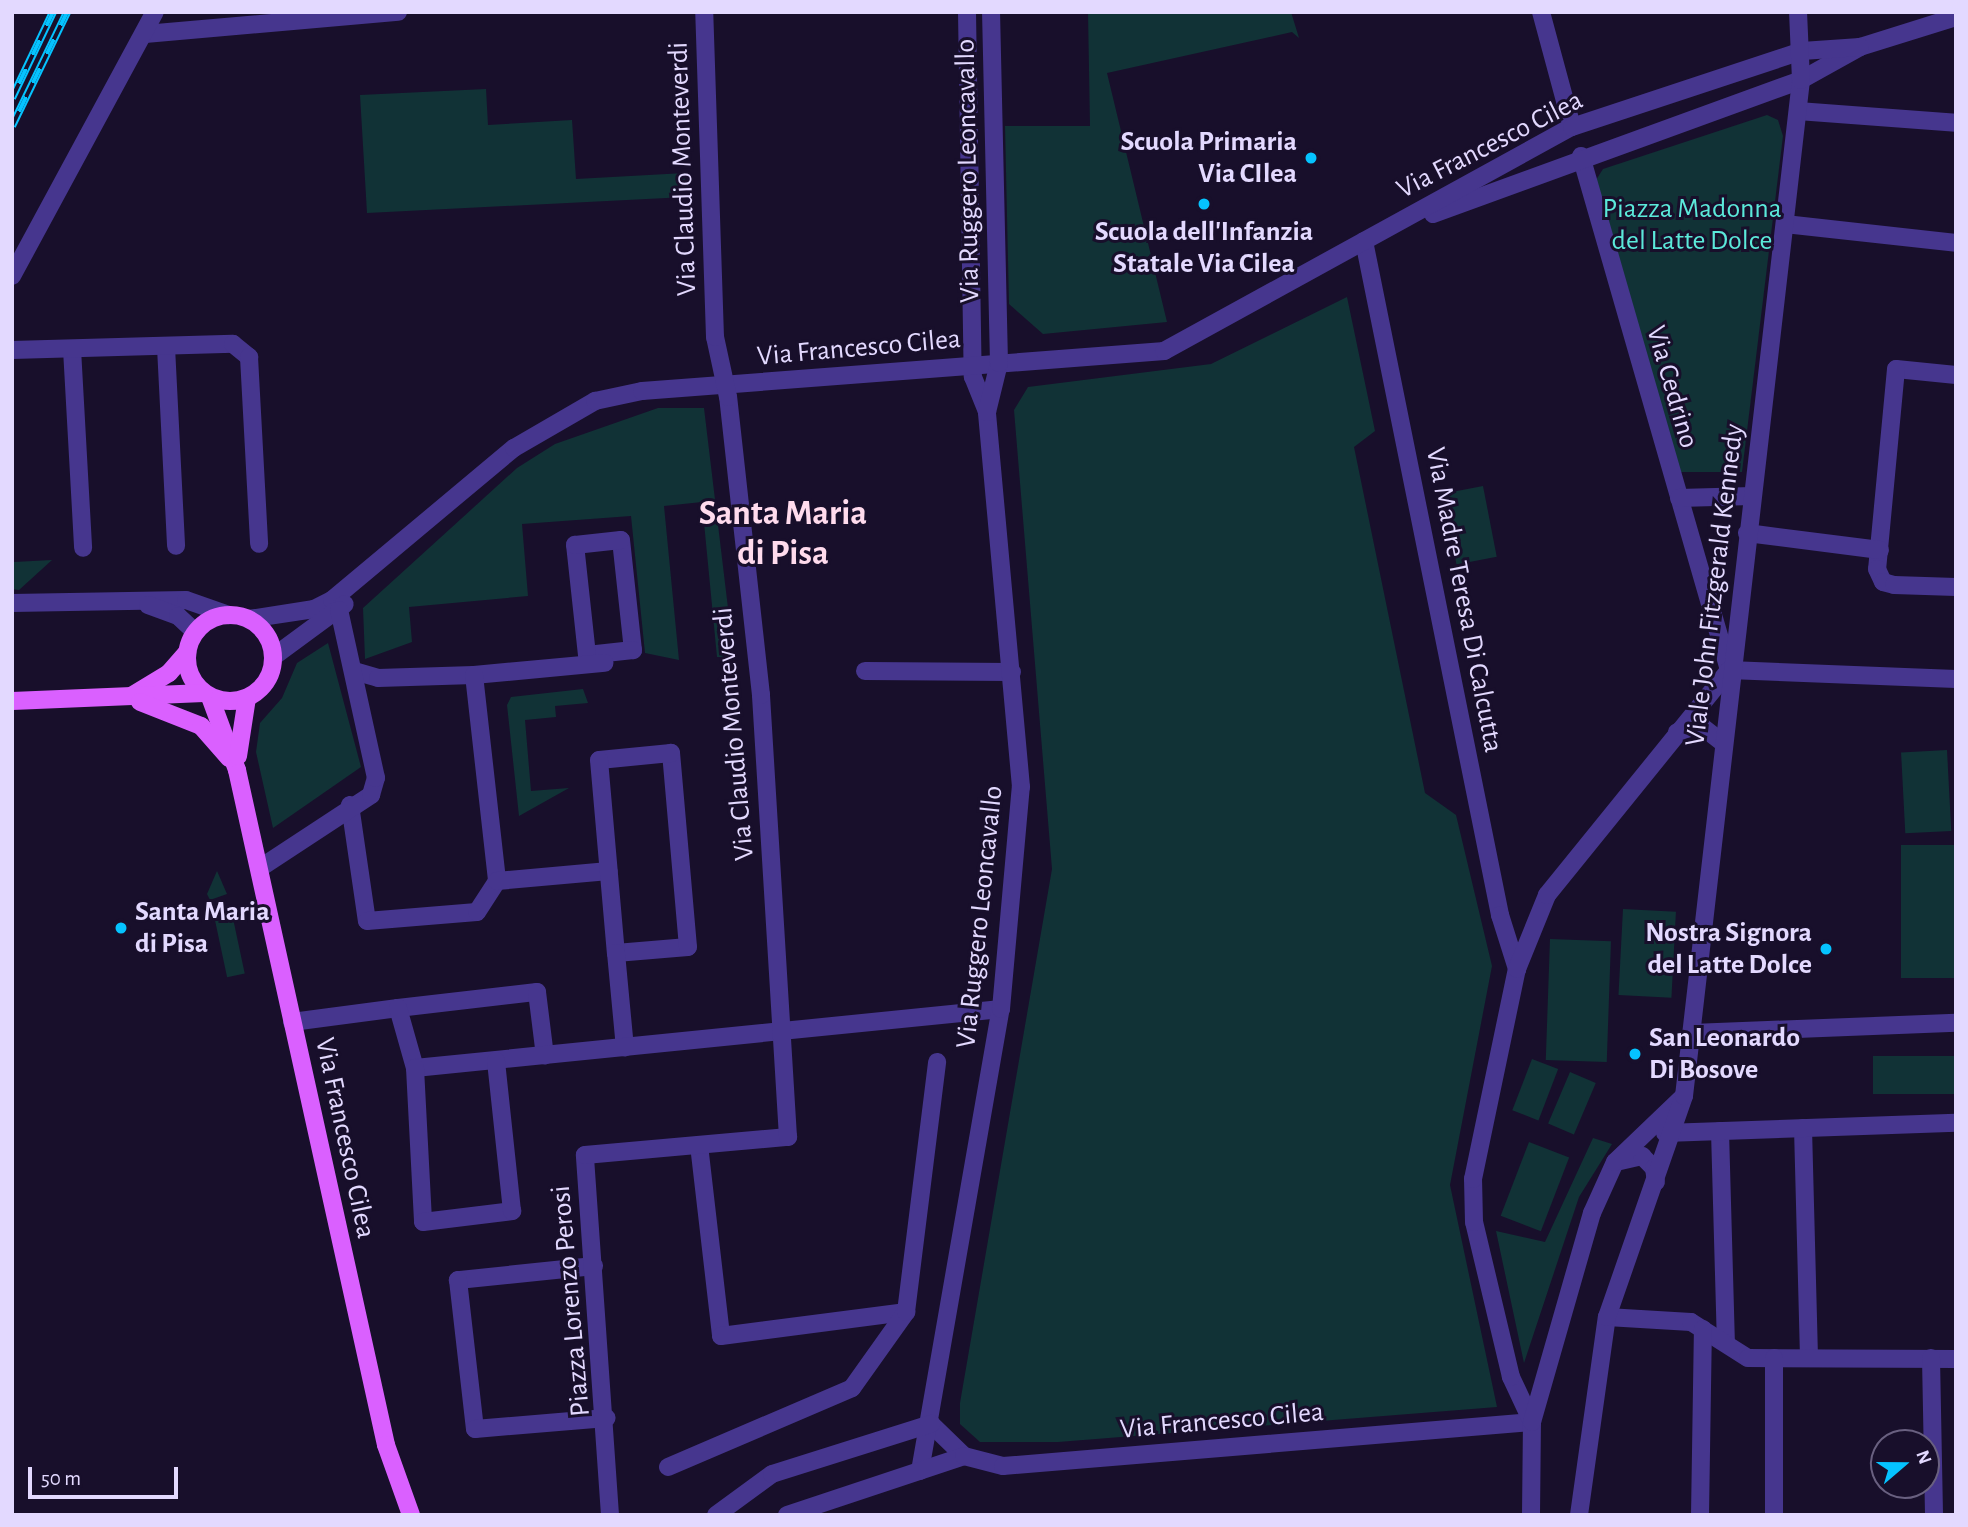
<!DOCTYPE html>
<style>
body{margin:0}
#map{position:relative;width:1968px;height:1527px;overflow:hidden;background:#180f2b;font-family:"Alegreya Sans",sans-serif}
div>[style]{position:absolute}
.green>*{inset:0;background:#113236;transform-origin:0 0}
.minor>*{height:18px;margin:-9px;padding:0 9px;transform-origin:9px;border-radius:9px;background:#46368e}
.major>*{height:18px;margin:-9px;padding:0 9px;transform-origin:9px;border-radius:9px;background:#da60ff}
.major>.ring{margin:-9px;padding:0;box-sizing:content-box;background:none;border:18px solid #da60ff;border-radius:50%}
.rail>*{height:8px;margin-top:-4px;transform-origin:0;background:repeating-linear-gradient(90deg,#180f2b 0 16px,#05c3ff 0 32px);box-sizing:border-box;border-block:2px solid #05c3ff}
.dots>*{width:19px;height:19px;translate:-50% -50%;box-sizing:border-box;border:4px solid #180f2b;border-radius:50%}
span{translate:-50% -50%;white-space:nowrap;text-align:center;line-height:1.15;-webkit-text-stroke:6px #180f2b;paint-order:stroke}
.poi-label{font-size:28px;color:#e3d9ff;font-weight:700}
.right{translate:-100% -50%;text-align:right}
.left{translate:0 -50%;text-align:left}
.street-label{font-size:28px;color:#e3d9ff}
.park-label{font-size:28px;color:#5be9da}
.district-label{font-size:35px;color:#ffdbed;font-weight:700}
.frame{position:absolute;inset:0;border:14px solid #e3d9ff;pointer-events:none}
.north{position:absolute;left:1870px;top:1429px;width:70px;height:70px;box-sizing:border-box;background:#180f2b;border:2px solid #696080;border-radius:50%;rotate:70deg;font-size:19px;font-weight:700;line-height:28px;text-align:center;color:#e3d9ff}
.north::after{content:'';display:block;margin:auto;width:24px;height:32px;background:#05c3ff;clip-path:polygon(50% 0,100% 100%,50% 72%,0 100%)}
.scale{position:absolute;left:28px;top:1467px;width:150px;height:32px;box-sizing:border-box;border:4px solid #e3d9ff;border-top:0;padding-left:9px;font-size:21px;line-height:24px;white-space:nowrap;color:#e3d9ff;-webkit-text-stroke:5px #180f2b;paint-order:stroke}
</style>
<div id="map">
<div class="green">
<div style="clip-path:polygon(1088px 12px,1291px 12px,1299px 38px,1292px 32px,1107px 73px,1167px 322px,1043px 334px,1009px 304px,1005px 126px,1090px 126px)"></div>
<div style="clip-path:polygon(486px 89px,488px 125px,572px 120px,576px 179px,685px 173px,686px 197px,367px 213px,360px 95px)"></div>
<div style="clip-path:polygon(1767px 115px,1778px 120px,1783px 136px,1742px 472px,1675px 472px,1596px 180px,1603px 169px)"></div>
<div style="clip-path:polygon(1347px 297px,1375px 431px,1354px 447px,1425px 793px,1456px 815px,1492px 966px,1450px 1185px,1497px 1407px,1058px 1442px,980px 1442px,960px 1424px,960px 1403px,1052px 869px,1014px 410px,1028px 387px,1211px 364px)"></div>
<div style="clip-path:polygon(658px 408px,704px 408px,734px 658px,717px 657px,702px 502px,664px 506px,679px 660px,645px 653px,631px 516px,522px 524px,528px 596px,409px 607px,412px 642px,365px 659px,363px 608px,517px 468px,555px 444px)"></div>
<div style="left:1483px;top:486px;width:72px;height:41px;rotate:79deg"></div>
<div style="clip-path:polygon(12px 539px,14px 562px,52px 560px,19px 590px,12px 589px)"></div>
<div style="clip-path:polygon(328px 643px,361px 767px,273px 828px,256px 752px,260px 723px,282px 698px,297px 663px)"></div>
<div style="clip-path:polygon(583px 689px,588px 703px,555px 706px,556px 717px,525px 720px,531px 791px,569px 788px,519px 816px,507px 705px,511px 697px)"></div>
<div style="left:1947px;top:750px;width:81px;height:46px;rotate:87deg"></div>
<div style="left:1901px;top:845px;width:55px;height:133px"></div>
<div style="clip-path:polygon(217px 871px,227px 894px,210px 900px,207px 894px)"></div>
<div style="left:231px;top:909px;width:66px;height:18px;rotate:78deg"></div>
<div style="left:1623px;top:909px;width:53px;height:86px;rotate:3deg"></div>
<div style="left:1550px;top:939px;width:61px;height:121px;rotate:2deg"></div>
<div style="left:1956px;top:1056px;width:38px;height:83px;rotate:90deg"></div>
<div style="left:1532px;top:1059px;width:28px;height:55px;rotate:21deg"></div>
<div style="left:1570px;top:1072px;width:28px;height:56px;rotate:23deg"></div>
<div style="clip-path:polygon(1593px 1138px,1612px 1144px,1579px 1197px,1524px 1363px,1496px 1231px,1545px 1242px)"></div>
<div style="left:1529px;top:1142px;width:43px;height:79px;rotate:21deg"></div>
</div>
<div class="minor">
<div style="left:967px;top:12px;width:365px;rotate:89.1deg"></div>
<div style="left:973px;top:377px;width:38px;rotate:68deg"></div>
<div style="left:1541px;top:12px;width:119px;rotate:74.9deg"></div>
<div style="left:145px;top:34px;width:254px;rotate:-5deg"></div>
<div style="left:1798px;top:111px;width:158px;rotate:4.3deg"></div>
<div style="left:1581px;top:156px;width:535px;rotate:73.94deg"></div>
<div style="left:1433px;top:214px;width:392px;rotate:-20deg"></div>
<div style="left:1801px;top:80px;width:68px;rotate:-29.2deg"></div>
<div style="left:1860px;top:47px;width:101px;rotate:-17.4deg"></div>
<div style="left:1785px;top:224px;width:172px;rotate:6.3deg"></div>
<div style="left:1364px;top:241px;width:688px;rotate:78.59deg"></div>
<div style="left:1500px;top:915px;width:57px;rotate:72.5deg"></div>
<div style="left:12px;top:276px;width:300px;rotate:-61.6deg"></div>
<div style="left:166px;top:347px;width:199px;rotate:87.1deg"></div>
<div style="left:72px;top:349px;width:199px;rotate:86.8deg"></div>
<div style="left:12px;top:350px;width:221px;rotate:-1.6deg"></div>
<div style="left:233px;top:344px;width:21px;rotate:39deg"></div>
<div style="left:249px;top:357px;width:187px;rotate:86.9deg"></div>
<div style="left:1956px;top:375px;width:60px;rotate:-174.3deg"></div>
<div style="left:1896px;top:369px;width:201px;rotate:95.4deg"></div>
<div style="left:1877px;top:569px;width:14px;rotate:65deg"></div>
<div style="left:1883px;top:582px;width:11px;rotate:15deg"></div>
<div style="left:1894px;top:585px;width:62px;rotate:1.8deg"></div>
<div style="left:1679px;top:498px;width:73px;rotate:-1.6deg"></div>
<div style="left:1747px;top:533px;width:134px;rotate:7.3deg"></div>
<div style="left:621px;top:540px;width:111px;rotate:83.8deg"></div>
<div style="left:633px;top:650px;width:46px;rotate:173.8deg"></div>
<div style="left:587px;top:655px;width:111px;rotate:-96.2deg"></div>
<div style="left:575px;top:545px;width:46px;rotate:-6.2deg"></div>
<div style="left:12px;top:603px;width:174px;rotate:-1deg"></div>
<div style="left:186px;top:600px;width:46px;rotate:19.2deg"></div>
<div style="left:148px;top:605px;width:32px;rotate:20deg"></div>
<div style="left:178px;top:616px;width:23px;rotate:43deg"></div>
<div style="left:249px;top:619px;width:66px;rotate:-8.7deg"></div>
<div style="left:314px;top:609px;width:20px;rotate:-27deg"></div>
<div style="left:332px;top:600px;width:237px;rotate:-39.9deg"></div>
<div style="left:514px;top:448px;width:94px;rotate:-30.1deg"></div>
<div style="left:595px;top:401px;width:48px;rotate:-12deg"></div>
<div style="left:642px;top:391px;width:524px;rotate:-4.38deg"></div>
<div style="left:1164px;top:351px;width:465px;rotate:-28.8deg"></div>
<div style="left:1572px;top:127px;width:242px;rotate:-18.3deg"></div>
<div style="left:1802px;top:51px;width:58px;rotate:-3.9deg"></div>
<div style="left:273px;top:657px;width:89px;rotate:-36.4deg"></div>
<div style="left:1729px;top:670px;width:227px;rotate:2.3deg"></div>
<div style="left:354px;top:671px;width:25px;rotate:16deg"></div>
<div style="left:378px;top:678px;width:96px;rotate:-1.8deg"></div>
<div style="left:474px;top:675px;width:131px;rotate:-5.3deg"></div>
<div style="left:865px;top:671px;width:147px;rotate:0.4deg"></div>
<div style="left:474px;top:675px;width:207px;rotate:83.6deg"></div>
<div style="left:1677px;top:732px;width:24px;rotate:-17deg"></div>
<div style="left:1700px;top:725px;width:28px;rotate:38deg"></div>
<div style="left:350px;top:805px;width:117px;rotate:81.7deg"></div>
<div style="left:367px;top:921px;width:110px;rotate:-4.7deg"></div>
<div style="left:477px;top:912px;width:37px;rotate:-57deg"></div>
<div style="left:260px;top:868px;width:133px;rotate:-33.3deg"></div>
<div style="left:371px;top:795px;width:18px;rotate:-74deg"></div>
<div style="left:376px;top:778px;width:172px;rotate:-102.4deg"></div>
<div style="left:497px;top:881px;width:112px;rotate:-5.1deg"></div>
<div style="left:616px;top:953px;width:72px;rotate:-4.8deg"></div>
<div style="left:688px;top:947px;width:195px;rotate:-95deg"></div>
<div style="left:671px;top:753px;width:72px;rotate:174.4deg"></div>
<div style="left:599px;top:760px;width:194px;rotate:85deg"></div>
<div style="left:616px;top:953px;width:95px;rotate:84.6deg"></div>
<div style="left:398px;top:1008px;width:140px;rotate:-6.6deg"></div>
<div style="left:537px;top:992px;width:64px;rotate:82.9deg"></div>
<div style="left:292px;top:1022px;width:107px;rotate:-7.5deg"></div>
<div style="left:398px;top:1008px;width:62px;rotate:74.2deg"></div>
<div style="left:415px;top:1068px;width:589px;rotate:-5.75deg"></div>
<div style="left:1692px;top:1033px;width:264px;rotate:-2.2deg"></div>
<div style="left:415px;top:1068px;width:154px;rotate:87deg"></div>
<div style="left:423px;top:1222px;width:90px;rotate:-7deg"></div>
<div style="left:512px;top:1211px;width:151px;rotate:-96.1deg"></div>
<div style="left:1803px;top:1128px;width:230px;rotate:88.5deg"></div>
<div style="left:1720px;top:1131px;width:211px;rotate:88.4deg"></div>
<div style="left:1665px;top:1133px;width:291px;rotate:-2deg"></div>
<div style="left:699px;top:1145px;width:192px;rotate:83.4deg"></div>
<div style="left:721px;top:1336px;width:187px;rotate:-7.4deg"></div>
<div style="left:1616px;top:1162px;width:27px;rotate:-13deg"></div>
<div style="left:1642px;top:1156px;width:17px;rotate:45deg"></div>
<div style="left:1654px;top:1168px;width:14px;rotate:82deg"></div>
<div style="left:594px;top:1266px;width:137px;rotate:174.1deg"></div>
<div style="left:458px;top:1280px;width:150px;rotate:83.5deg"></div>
<div style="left:475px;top:1429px;width:132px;rotate:-4.8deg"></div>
<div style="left:1607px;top:1317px;width:84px;rotate:3.4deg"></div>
<div style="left:1691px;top:1322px;width:67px;rotate:32.3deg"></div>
<div style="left:1748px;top:1358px;width:208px;rotate:0.3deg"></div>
<div style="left:1931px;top:1358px;width:157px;rotate:88.9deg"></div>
<div style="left:931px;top:1424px;width:46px;rotate:44.1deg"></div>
<div style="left:668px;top:1467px;width:200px;rotate:-23.2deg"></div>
<div style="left:852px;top:1388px;width:93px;rotate:-54.6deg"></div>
<div style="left:906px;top:1312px;width:252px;rotate:-82.9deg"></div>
<div style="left:920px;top:1471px;width:469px;rotate:-80.1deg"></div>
<div style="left:1001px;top:1009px;width:223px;rotate:-84.9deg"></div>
<div style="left:1021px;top:787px;width:377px;rotate:-95.2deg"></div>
<div style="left:987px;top:412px;width:50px;rotate:-76.2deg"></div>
<div style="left:999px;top:363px;width:351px;rotate:-91.3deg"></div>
<div style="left:610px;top:1515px;width:361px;rotate:-94deg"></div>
<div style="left:585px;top:1155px;width:204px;rotate:-5.1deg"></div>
<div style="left:788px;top:1137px;width:443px;rotate:-93.5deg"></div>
<div style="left:761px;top:695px;width:300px;rotate:-96.3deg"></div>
<div style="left:728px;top:397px;width:61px;rotate:-102.2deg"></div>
<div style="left:715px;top:337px;width:325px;rotate:-91.9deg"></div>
<div style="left:716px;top:1515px;width:69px;rotate:-36.2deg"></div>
<div style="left:772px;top:1474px;width:167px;rotate:-17.5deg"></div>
<div style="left:787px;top:1515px;width:187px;rotate:-18.4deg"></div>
<div style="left:964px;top:1456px;width:40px;rotate:14.4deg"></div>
<div style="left:1003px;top:1466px;width:531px;rotate:-4.75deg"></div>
<div style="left:1532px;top:1422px;width:50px;rotate:-115deg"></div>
<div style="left:1511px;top:1377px;width:159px;rotate:-103.4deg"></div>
<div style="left:1474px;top:1222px;width:43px;rotate:-91.3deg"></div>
<div style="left:1473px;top:1179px;width:215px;rotate:-78.2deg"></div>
<div style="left:1517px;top:969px;width:80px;rotate:-67.9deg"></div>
<div style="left:1547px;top:895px;width:289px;rotate:-51deg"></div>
<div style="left:1531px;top:1515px;width:93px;rotate:-89.4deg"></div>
<div style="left:1532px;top:1422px;width:217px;rotate:-74deg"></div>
<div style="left:1592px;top:1213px;width:56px;rotate:-65.7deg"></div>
<div style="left:1615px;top:1162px;width:95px;rotate:-43.7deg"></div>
<div style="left:1579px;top:1515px;width:200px;rotate:-82deg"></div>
<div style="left:1607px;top:1317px;width:234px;rotate:-70.8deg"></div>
<div style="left:1684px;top:1096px;width:1023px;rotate:-83.43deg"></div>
<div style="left:1801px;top:80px;width:68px;rotate:-92.5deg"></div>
<div style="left:1700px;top:1515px;width:186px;rotate:-89.1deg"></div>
<div style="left:1774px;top:1515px;width:157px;rotate:-90deg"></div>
</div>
<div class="major">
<div class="ring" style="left:187px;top:615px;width:68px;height:68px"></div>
<div style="left:133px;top:695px;width:42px;rotate:-31.4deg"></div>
<div style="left:169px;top:673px;width:28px;rotate:-49deg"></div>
<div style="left:210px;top:697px;width:78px;rotate:69.7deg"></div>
<div style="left:237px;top:770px;width:691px;rotate:77.55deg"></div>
<div style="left:386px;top:1445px;width:74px;rotate:70.3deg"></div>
<div style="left:12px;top:701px;width:192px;rotate:-2.4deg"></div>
<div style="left:140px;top:702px;width:66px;rotate:21.5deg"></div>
<div style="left:201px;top:726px;width:43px;rotate:48.8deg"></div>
<div style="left:238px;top:756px;width:59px;rotate:-81.2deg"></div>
</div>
<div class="rail">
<div style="left:12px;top:98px;width:95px;rotate:-64.5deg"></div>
<div style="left:12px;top:126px;width:127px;rotate:-64.2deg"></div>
</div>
<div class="dots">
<div style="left:1311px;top:158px;background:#05c3ff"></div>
<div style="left:1204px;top:204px;background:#05c3ff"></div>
<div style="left:121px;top:928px;background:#05c3ff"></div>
<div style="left:1826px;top:949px;background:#05c3ff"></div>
<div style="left:1635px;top:1054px;background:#05c3ff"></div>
</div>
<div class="poi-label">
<span class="right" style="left:1297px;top:158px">Scuola Primaria<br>Via CIlea</span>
<span style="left:1204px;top:248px">Scuola dell'Infanzia<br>Statale Via Cilea</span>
<span class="left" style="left:135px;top:928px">Santa Maria<br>di Pisa</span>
<span class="right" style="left:1812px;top:949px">Nostra Signora<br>del Latte Dolce</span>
<span class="left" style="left:1649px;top:1054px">San Leonardo<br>Di Bosove</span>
</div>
<div class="street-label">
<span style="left:1490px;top:145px;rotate:-27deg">Via Francesco Cilea</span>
<span style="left:683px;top:169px;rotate:-92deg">Via Claudio Monteverdi</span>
<span style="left:968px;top:171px;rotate:-91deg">Via Ruggero Leoncavallo</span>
<span style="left:859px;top:348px;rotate:-5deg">Via Francesco Cilea</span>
<span style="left:1672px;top:387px;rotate:74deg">Via Cedrino</span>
<span style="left:1715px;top:585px;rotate:-83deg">Viale John Fitzgerald Kennedy</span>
<span style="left:1464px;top:600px;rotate:79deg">Via Madre Teresa Di Calcutta</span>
<span style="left:734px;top:734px;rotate:-95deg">Via Claudio Monteverdi</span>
<span style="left:980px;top:917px;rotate:-84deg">Via Ruggero Leoncavallo</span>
<span style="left:345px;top:1138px;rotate:78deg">Via Francesco Cilea</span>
<span style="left:571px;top:1301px;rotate:-95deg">Piazza Lorenzo Perosi</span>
<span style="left:1222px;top:1421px;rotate:-5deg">Via Francesco Cilea</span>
</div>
<div class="park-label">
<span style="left:1692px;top:225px">Piazza Madonna<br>del Latte Dolce</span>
</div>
<div class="district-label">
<span style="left:783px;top:534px">Santa Maria<br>di Pisa</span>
</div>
<div class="frame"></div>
<div class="north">N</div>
<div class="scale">50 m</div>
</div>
